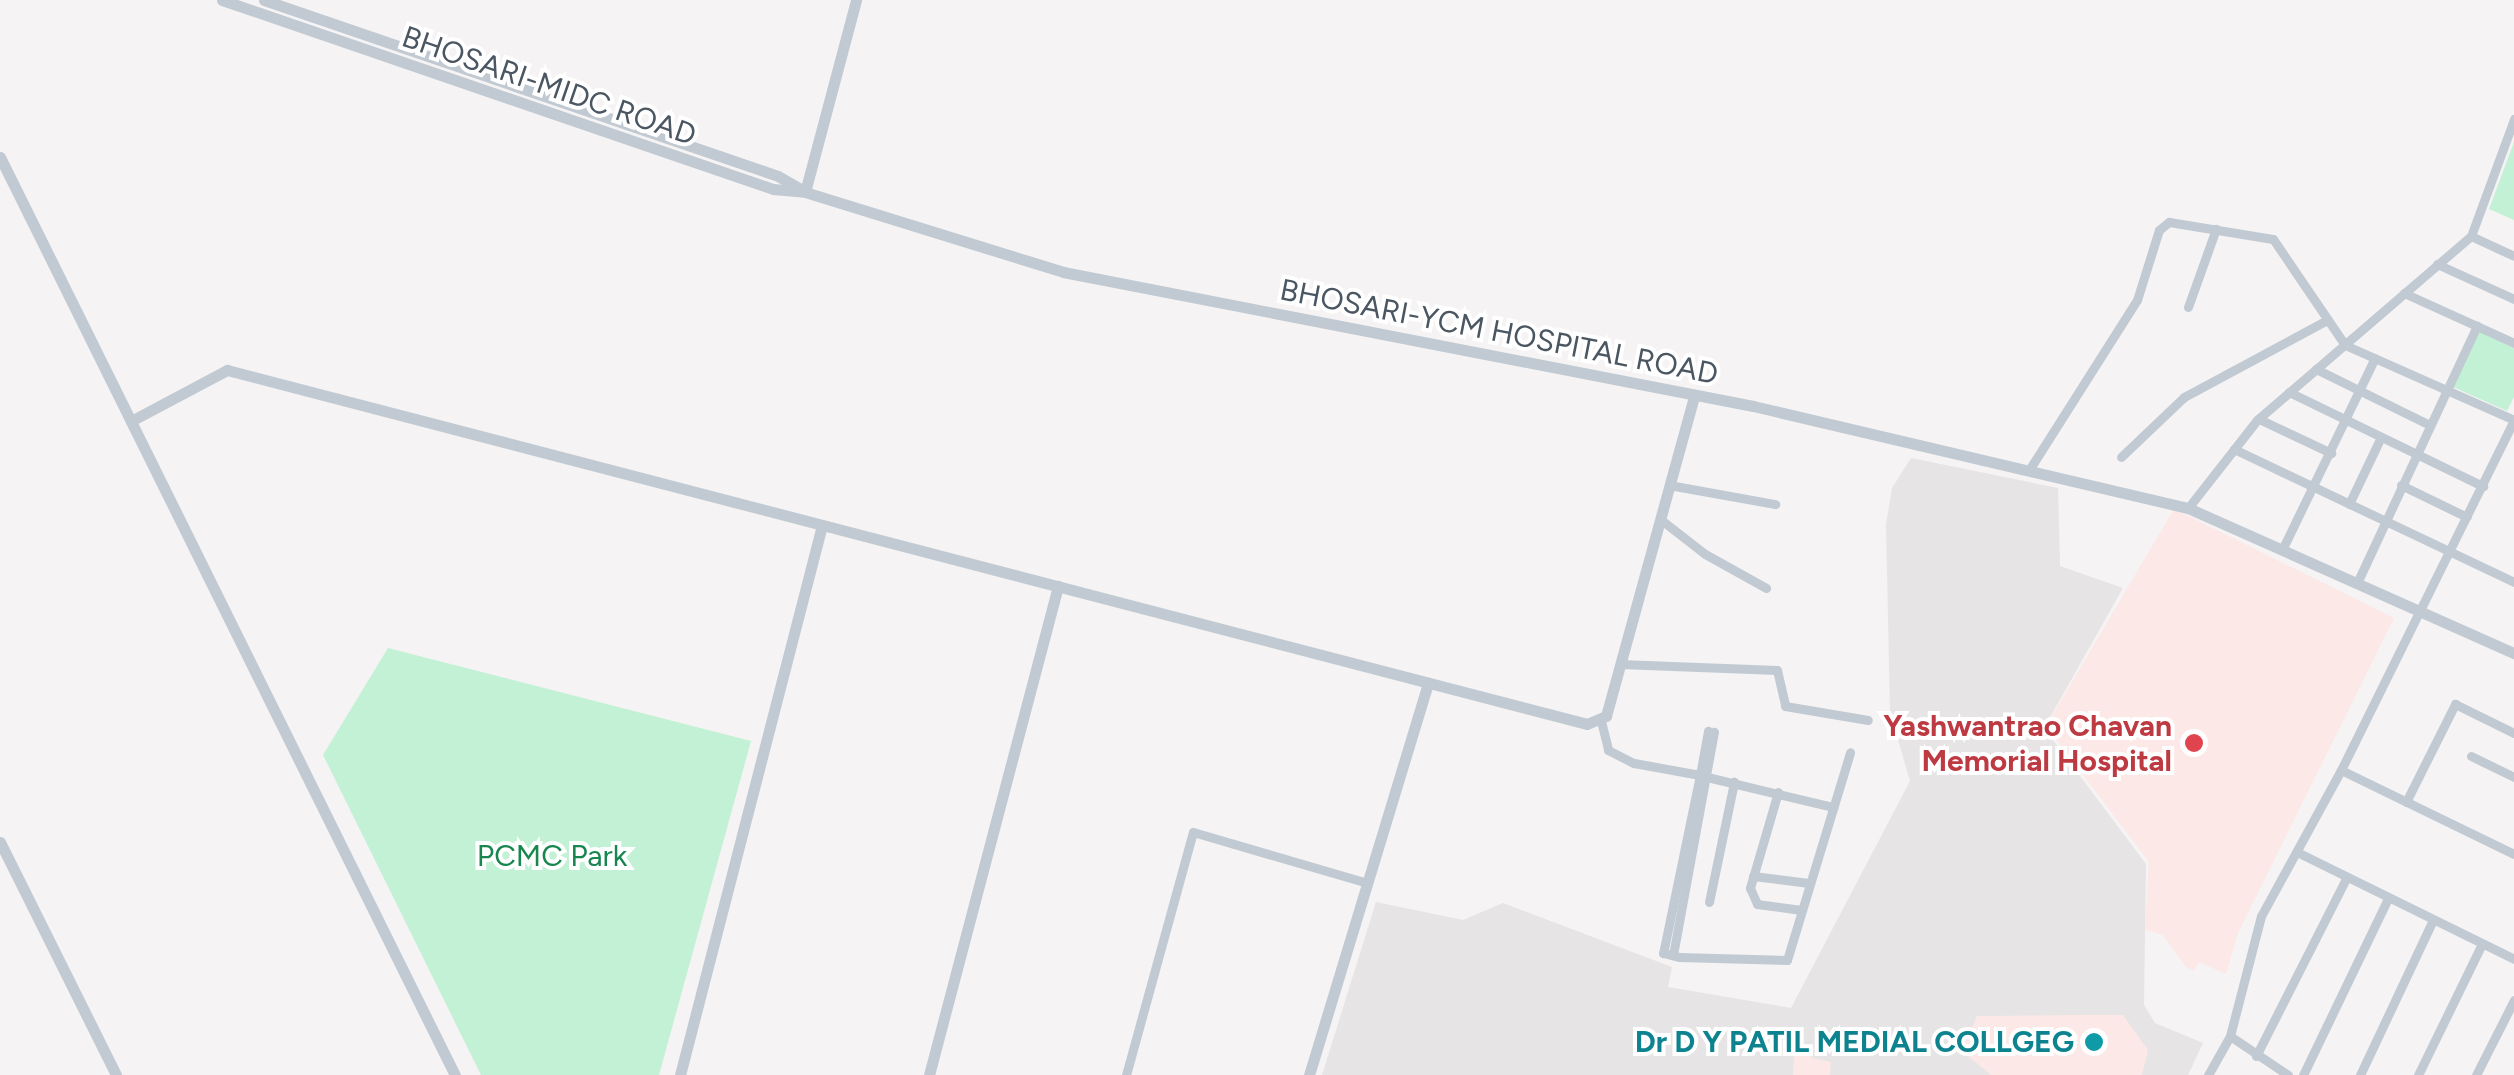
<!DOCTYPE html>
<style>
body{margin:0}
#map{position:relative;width:2514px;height:1075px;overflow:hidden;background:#f5f3f3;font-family:Figtree,sans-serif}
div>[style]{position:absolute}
.education>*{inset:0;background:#e6e4e5}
.medical>*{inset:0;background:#fce8e6}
.green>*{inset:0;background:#c3f1d5}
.minor>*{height:9px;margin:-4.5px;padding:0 4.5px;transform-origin:4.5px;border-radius:4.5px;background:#c1cad2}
.tertiary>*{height:11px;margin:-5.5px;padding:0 5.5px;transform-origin:5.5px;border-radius:5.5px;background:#c1cad2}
.dots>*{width:28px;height:28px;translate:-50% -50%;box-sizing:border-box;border:5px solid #fff;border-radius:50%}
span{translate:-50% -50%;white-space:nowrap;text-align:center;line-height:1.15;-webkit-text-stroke:8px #fff;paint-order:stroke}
.street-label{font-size:30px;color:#4a5661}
.health-label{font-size:30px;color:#be3a42;font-weight:700}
.right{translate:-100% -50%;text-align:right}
.park-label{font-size:30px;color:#17864f}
.culture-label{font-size:30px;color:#0d838f;font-weight:700}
</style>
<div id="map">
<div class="education">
<div style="clip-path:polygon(1911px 458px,2058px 488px,2060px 566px,2123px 588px,2044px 728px,2146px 864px,2144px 1005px,2155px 1023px,2203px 1043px,2188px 1075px,1322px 1075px,1376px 902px,1463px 920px,1503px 903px,1672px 967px,1668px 987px,1791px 1008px,1910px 781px,1890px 712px,1886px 525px,1892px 488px)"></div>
</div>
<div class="medical">
<div style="clip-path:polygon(2174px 509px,2394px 618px,2238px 933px,2226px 974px,2199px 962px,2194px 971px,2186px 967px,2163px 935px,2145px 930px,2149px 862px,2046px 726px)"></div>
<div style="clip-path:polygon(2076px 1015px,2123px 1015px,2148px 1050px,2142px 1075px,1991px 1075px,1962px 1051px,1977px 1016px)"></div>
<div style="clip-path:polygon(1814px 1047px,1812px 1058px,1831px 1062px,1830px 1075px,1793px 1075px,1794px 1056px)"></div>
</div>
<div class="green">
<div style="clip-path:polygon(2514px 142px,2514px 220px,2489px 209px)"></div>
<div style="clip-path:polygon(2477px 330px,2514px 348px,2514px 397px,2507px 411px,2451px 386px)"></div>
<div style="clip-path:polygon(388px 648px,751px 741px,659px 1075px,481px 1075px,323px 755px)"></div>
</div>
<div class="minor">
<div style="left:2471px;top:236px;width:47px;rotate:24.9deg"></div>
<div style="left:2437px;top:264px;width:85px;rotate:24.4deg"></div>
<div style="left:2404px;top:293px;width:121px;rotate:24.4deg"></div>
<div style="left:2188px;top:307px;width:83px;rotate:-70.3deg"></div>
<div style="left:2316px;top:369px;width:125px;rotate:26.2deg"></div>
<div style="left:2289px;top:392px;width:216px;rotate:25.9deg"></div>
<div style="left:2259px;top:419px;width:80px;rotate:25.3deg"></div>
<div style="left:2234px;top:449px;width:310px;rotate:25.4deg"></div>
<div style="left:2121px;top:457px;width:87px;rotate:-43.6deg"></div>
<div style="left:2184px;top:397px;width:162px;rotate:-28.3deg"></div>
<div style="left:2029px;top:470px;width:201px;rotate:-57.6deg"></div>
<div style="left:2137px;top:300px;width:73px;rotate:-72.6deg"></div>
<div style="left:2159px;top:230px;width:13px;rotate:-39deg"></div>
<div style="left:2169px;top:222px;width:105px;rotate:9.3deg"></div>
<div style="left:2273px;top:239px;width:128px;rotate:55.8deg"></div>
<div style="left:2345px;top:345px;width:185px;rotate:23.9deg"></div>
<div style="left:2514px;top:420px;width:390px;rotate:116.3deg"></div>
<div style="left:2341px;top:770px;width:166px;rotate:118.7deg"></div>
<div style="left:2261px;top:916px;width:124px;rotate:104.5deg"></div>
<div style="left:2230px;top:1036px;width:45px;rotate:119.4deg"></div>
<div style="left:1669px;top:485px;width:108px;rotate:10.2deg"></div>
<div style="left:2401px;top:485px;width:73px;rotate:25.9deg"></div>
<div style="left:2349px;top:504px;width:74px;rotate:-64.5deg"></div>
<div style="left:2188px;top:508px;width:112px;rotate:-51.9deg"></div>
<div style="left:2257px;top:420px;width:282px;rotate:-40.7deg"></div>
<div style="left:2471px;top:236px;width:125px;rotate:-69.8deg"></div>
<div style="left:1660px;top:519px;width:57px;rotate:37.9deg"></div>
<div style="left:1705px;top:554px;width:70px;rotate:29.1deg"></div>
<div style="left:2282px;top:550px;width:213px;rotate:-64.2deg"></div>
<div style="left:2357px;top:583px;width:284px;rotate:-65deg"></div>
<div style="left:1620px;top:664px;width:157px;rotate:2.2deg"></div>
<div style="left:1777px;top:670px;width:37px;rotate:77deg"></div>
<div style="left:1785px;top:706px;width:84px;rotate:9.6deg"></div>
<div style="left:1601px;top:721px;width:30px;rotate:76deg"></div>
<div style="left:1608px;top:750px;width:29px;rotate:27deg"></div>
<div style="left:1634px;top:763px;width:67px;rotate:10.3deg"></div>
<div style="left:1700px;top:775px;width:182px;rotate:101.7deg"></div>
<div style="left:1663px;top:953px;width:16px;rotate:14deg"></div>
<div style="left:1679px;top:957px;width:108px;rotate:1.6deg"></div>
<div style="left:1787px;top:960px;width:217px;rotate:-73.1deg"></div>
<div style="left:2471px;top:756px;width:48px;rotate:26deg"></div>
<div style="left:2341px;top:770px;width:192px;rotate:25.9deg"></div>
<div style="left:1700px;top:775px;width:45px;rotate:-79.7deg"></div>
<div style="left:1707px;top:777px;width:130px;rotate:13.4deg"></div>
<div style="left:1778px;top:792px;width:100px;rotate:106.3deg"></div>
<div style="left:1750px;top:888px;width:17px;rotate:66deg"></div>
<div style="left:1757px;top:904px;width:45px;rotate:7.6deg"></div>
<div style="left:2406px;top:802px;width:110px;rotate:-63.4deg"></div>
<div style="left:2455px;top:704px;width:66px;rotate:26.2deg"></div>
<div style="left:2297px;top:852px;width:242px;rotate:26.2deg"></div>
<div style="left:1753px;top:876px;width:56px;rotate:7.1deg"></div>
<div style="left:1709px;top:902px;width:123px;rotate:-78.2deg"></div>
<div style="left:1673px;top:955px;width:227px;rotate:-79.6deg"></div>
<div style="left:2230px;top:1036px;width:70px;rotate:33.9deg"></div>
<div style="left:2256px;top:1056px;width:201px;rotate:-63.1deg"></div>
<div style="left:1126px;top:1075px;width:252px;rotate:-74.6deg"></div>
<div style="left:1193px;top:832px;width:181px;rotate:16.3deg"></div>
<div style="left:2303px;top:1075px;width:196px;rotate:-64.3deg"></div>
<div style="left:2360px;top:1075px;width:171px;rotate:-64.8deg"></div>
<div style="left:2418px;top:1075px;width:146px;rotate:-64deg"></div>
<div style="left:2476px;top:1075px;width:84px;rotate:-63.1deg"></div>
</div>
<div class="tertiary">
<div style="left:222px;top:0;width:583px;rotate:18.93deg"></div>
<div style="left:773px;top:189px;width:32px;rotate:5deg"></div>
<div style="left:805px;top:192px;width:270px;rotate:17.2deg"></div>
<div style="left:1063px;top:272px;width:703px;rotate:10.99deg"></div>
<div style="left:1753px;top:406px;width:447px;rotate:13.2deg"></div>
<div style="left:2188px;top:508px;width:357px;rotate:24deg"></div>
<div style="left:264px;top:0;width:543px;rotate:18.9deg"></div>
<div style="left:778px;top:176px;width:28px;rotate:30deg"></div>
<div style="left:0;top:157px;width:1025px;rotate:63.64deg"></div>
<div style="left:805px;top:192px;width:199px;rotate:-75.1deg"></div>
<div style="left:131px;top:421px;width:109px;rotate:-28deg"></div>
<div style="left:227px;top:370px;width:1405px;rotate:14.59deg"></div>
<div style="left:1587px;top:724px;width:21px;rotate:-23deg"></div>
<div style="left:1606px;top:716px;width:331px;rotate:-74.6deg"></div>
<div style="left:0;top:842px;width:260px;rotate:63.5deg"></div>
<div style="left:680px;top:1075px;width:568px;rotate:-75.52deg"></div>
<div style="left:929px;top:1075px;width:506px;rotate:-75.22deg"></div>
<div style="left:1309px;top:1075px;width:410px;rotate:-73.1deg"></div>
</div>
<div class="dots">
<div style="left:2194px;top:743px;background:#e0444e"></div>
<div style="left:2094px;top:1042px;background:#0f9aa8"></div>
</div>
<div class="street-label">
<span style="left:549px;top:86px;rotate:19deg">BHOSARI-MIDC ROAD</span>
<span style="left:1499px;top:332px;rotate:11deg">BHOSARI-YCM HOSPITAL ROAD</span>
</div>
<div class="health-label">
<span class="right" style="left:2172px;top:743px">Yashwantrao Chavan<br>Memorial Hospital</span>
</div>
<div class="park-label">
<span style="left:552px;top:856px">PCMC Park</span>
</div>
<div class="culture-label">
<span class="right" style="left:2074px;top:1042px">Dr D Y PATIL MEDIAL COLLGEG</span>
</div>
</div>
